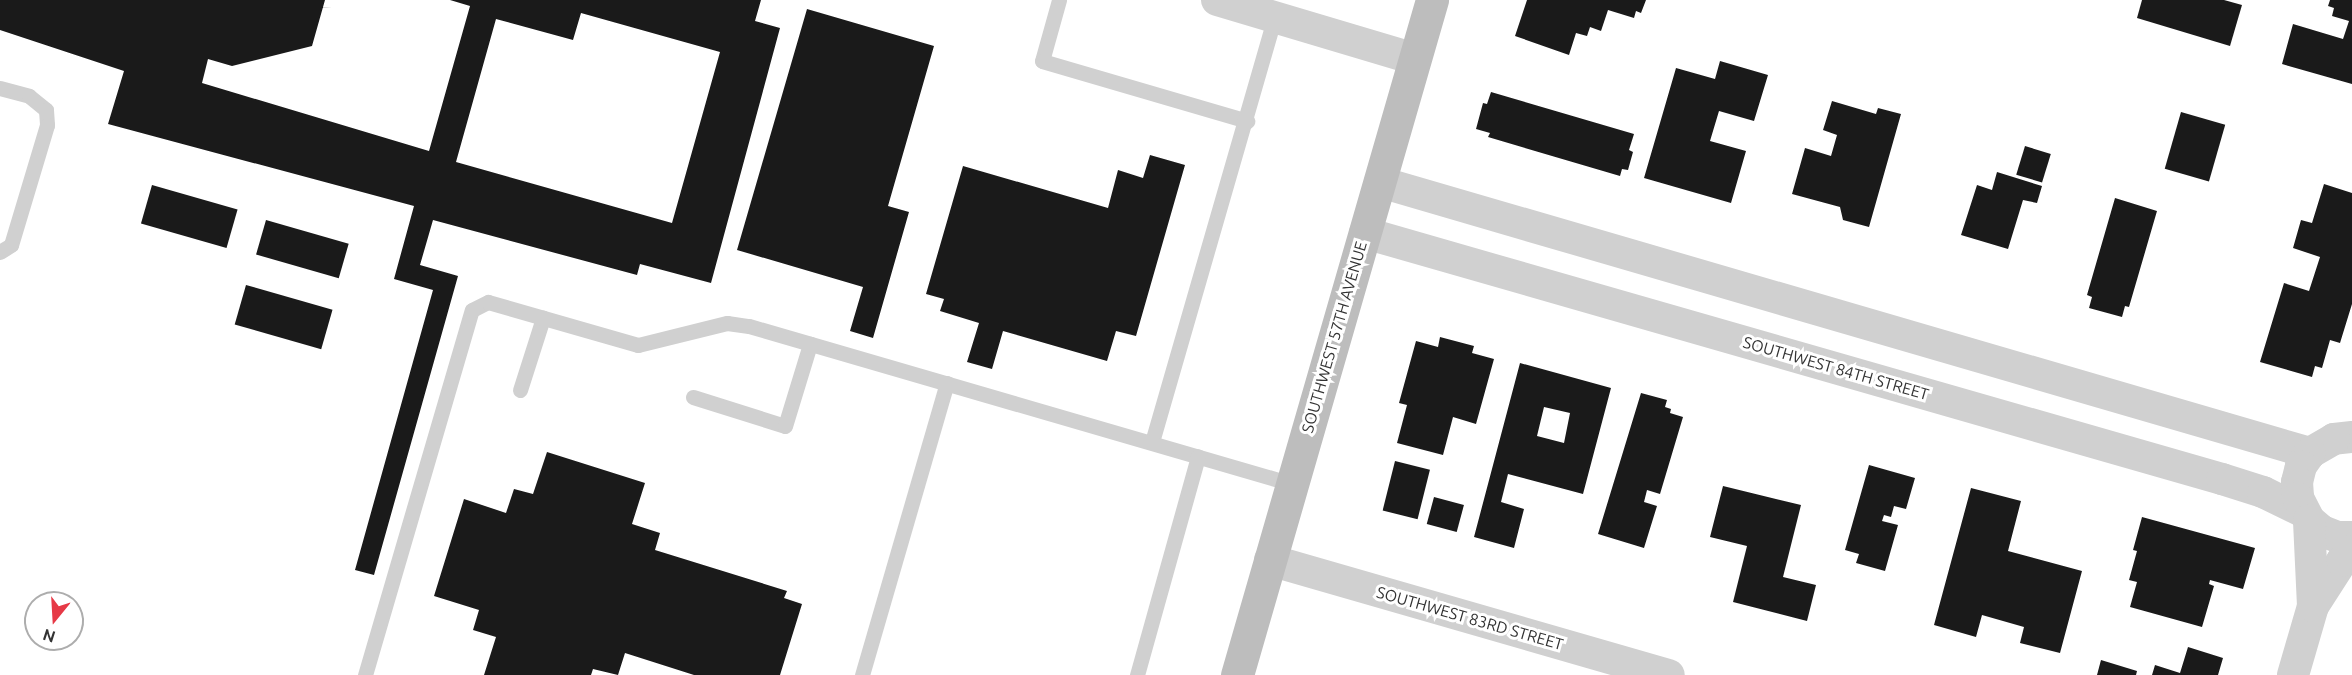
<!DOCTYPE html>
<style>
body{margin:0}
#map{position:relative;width:2352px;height:675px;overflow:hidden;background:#fff;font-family:Ubuntu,sans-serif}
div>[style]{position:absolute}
.building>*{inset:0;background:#1a1a1a;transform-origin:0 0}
.lane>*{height:15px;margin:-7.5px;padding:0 7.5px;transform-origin:7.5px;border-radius:7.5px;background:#d0d0d0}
.street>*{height:32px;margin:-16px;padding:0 16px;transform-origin:16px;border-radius:16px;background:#d0d0d0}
.secondary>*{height:33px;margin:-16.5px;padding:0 16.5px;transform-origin:16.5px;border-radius:16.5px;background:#bdbdbd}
span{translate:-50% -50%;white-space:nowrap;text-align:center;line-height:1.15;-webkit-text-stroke:6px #fff;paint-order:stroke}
.street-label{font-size:16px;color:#333}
.north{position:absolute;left:24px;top:591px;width:60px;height:60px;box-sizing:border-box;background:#fff;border:2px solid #adadad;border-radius:50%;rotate:198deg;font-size:16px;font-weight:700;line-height:24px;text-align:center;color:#333}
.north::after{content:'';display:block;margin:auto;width:21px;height:27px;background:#e63946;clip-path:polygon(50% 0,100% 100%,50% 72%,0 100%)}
</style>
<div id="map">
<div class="building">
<div style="clip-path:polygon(evenodd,0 0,325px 0,312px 46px,232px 66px,208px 59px,202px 83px,429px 151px,470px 6px,450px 0,761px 0,755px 21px,780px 28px,711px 283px,640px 264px,637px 275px,433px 220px,420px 265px,458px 276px,374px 575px,355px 570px,433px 290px,394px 279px,414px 206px,108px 124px,124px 71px,0 30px,0 0,581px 13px,720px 52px,672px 223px,456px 162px,496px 19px,573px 40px,581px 13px)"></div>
<div style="clip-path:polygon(1527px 0,1646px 0,1641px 13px,1636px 11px,1634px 18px,1608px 10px,1601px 31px,1590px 27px,1587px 36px,1576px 33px,1569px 55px,1515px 36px)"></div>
<div style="clip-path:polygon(2142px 0,2224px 0,2242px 5px,2230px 46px,2137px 18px)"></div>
<div style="clip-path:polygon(2330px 0,2352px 0,2352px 84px,2282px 64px,2293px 24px,2343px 39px,2349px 21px,2332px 16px,2334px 8px,2328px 6px)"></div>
<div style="clip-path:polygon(807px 9px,934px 46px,888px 206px,909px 212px,873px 338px,850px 331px,863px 287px,737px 250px)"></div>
<div style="clip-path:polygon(1720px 61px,1768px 75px,1754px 121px,1719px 111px,1710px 141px,1746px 151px,1731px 203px,1644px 178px,1676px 68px,1715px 79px)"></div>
<div style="clip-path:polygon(1491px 92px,1634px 134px,1629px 150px,1633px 152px,1628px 170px,1622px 169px,1620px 176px,1488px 137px,1490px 133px,1476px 129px,1483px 103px,1487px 104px)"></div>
<div style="clip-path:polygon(1832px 101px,1876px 114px,1878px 108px,1901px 114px,1869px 227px,1843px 220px,1840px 207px,1792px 194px,1805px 148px,1831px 156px,1837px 135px,1823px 130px)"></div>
<div style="left:2181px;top:112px;width:46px;height:59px;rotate:16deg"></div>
<div style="left:2025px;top:146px;width:27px;height:30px;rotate:17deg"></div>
<div style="clip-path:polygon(1150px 155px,1185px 165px,1136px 336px,1116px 331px,1107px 361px,1003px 331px,992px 369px,967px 362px,979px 323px,940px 311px,944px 299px,926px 294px,963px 166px,1108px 208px,1118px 170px,1143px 178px)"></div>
<div style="clip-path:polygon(1997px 172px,2042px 186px,2037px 203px,2023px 200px,2008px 249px,1961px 235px,1977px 185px,1992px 190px)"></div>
<div style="clip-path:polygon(2324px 184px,2352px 193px,2352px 304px,2340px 343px,2330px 340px,2322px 368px,2315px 366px,2312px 377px,2260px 362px,2284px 283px,2309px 291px,2320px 257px,2293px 248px,2301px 220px,2312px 223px)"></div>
<div style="left:152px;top:185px;width:89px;height:40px;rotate:16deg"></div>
<div style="clip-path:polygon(2115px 198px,2157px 211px,2129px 307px,2125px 306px,2122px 317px,2089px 308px,2092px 297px,2087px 295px)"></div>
<div style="left:266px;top:220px;width:86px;height:36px;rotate:16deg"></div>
<div style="left:246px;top:285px;width:90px;height:41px;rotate:16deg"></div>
<div style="clip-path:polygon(1440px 337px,1474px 346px,1472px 353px,1494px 359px,1476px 424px,1453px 417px,1443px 455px,1397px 443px,1407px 405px,1399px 403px,1416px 341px,1438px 347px)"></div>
<div style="clip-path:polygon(evenodd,1520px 363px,1611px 388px,1583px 494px,1508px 474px,1501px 502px,1524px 509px,1514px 548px,1474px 537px,1520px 363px,1544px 407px,1570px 413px,1564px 443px,1537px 436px,1544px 407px)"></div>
<div style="clip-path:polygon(1641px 393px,1667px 400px,1665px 407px,1671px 409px,1670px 413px,1683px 417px,1660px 494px,1647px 490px,1644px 502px,1657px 506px,1644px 548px,1598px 534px)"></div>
<div style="clip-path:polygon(547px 452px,645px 483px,632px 524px,660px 533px,655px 550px,787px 591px,784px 598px,802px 604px,780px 675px,694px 675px,625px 653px,618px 675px,593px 669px,591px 675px,484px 675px,496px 637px,473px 630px,479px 610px,434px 596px,464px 499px,506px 513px,514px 489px,533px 494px)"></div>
<div style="left:1395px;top:461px;width:36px;height:51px;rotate:14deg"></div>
<div style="clip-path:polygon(1869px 465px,1915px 478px,1906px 509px,1894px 506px,1891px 517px,1884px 515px,1882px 521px,1898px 525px,1885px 571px,1856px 563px,1859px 554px,1845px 550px)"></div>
<div style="clip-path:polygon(1723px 486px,1801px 505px,1783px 577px,1816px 585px,1807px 621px,1733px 602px,1747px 546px,1710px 537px)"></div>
<div style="clip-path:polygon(1971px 488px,2021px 501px,2008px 551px,2082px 571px,2060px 653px,2020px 643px,2024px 627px,1982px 615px,1976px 637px,1934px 625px)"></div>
<div style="left:1434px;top:497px;width:31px;height:28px;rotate:15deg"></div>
<div style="clip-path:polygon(2142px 517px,2255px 548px,2243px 589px,2210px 580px,2209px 584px,2214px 586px,2202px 627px,2130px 607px,2137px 582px,2129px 580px,2137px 551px,2133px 550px)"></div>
<div style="clip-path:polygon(2188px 647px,2223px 658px,2218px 675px,2152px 675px,2155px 665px,2180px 673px)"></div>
<div style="clip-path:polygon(2101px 660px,2137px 671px,2136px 675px,2097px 675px)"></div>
</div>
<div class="lane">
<div style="left:1059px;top:0;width:63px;rotate:105.6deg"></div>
<div style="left:1042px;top:61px;width:214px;rotate:16.3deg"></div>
<div style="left:0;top:88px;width:30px;rotate:15deg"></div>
<div style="left:29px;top:96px;width:22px;rotate:39deg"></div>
<div style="left:46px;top:110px;width:15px;rotate:86deg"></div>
<div style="left:47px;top:125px;width:125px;rotate:106.7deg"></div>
<div style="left:11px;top:245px;width:13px;rotate:148deg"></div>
<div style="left:520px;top:390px;width:76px;rotate:-72.3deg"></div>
<div style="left:693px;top:397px;width:96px;rotate:17.5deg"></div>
<div style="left:785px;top:426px;width:86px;rotate:-73deg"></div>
<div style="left:1152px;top:442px;width:442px;rotate:-73.9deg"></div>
<div style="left:365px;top:675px;width:380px;rotate:-73.7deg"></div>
<div style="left:472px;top:310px;width:18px;rotate:-27deg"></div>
<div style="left:488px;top:302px;width:156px;rotate:16deg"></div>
<div style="left:638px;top:345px;width:92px;rotate:-13.9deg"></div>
<div style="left:727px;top:323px;width:22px;rotate:8deg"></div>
<div style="left:749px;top:326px;width:566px;rotate:16.22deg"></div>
<div style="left:862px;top:675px;width:304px;rotate:-73.8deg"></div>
<div style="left:1137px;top:675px;width:227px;rotate:-74.4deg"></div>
</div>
<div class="street">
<div style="left:1217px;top:0;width:207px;rotate:16.6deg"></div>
<div style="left:1380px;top:182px;width:969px;rotate:16.25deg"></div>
<div style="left:1365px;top:233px;width:892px;rotate:16.02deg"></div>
<div style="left:2222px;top:479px;width:43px;rotate:17.6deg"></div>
<div style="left:2263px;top:492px;width:46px;rotate:26deg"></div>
<div style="left:2352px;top:437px;width:18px;rotate:174deg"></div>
<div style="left:2334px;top:439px;width:28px;rotate:150deg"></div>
<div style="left:2310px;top:453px;width:16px;rotate:125deg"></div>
<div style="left:2301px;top:466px;width:16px;rotate:104deg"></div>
<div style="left:2297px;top:482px;width:16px;rotate:86deg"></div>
<div style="left:2298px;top:498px;width:25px;rotate:63deg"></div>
<div style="left:2309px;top:520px;width:17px;rotate:40deg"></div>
<div style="left:2322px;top:531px;width:17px;rotate:21deg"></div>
<div style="left:2338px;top:537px;width:14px"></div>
<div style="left:1270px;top:560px;width:415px;rotate:16.1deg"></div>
<div style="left:2313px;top:606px;width:54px;rotate:-57.2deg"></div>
<div style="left:2342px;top:561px;width:14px;rotate:-45deg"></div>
<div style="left:2293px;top:675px;width:72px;rotate:-73.8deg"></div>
<div style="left:2313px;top:606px;width:86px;rotate:-92.7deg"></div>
</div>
<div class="secondary">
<div style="left:1237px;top:675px;width:703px;rotate:-73.89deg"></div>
</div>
<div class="street-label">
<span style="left:1334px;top:337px;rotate:-74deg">SOUTHWEST 57TH AVENUE</span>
<span style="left:1836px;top:368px;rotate:16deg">SOUTHWEST 84TH STREET</span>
<span style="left:1470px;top:618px;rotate:16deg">SOUTHWEST 83RD STREET</span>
</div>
<div class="north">N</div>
</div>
